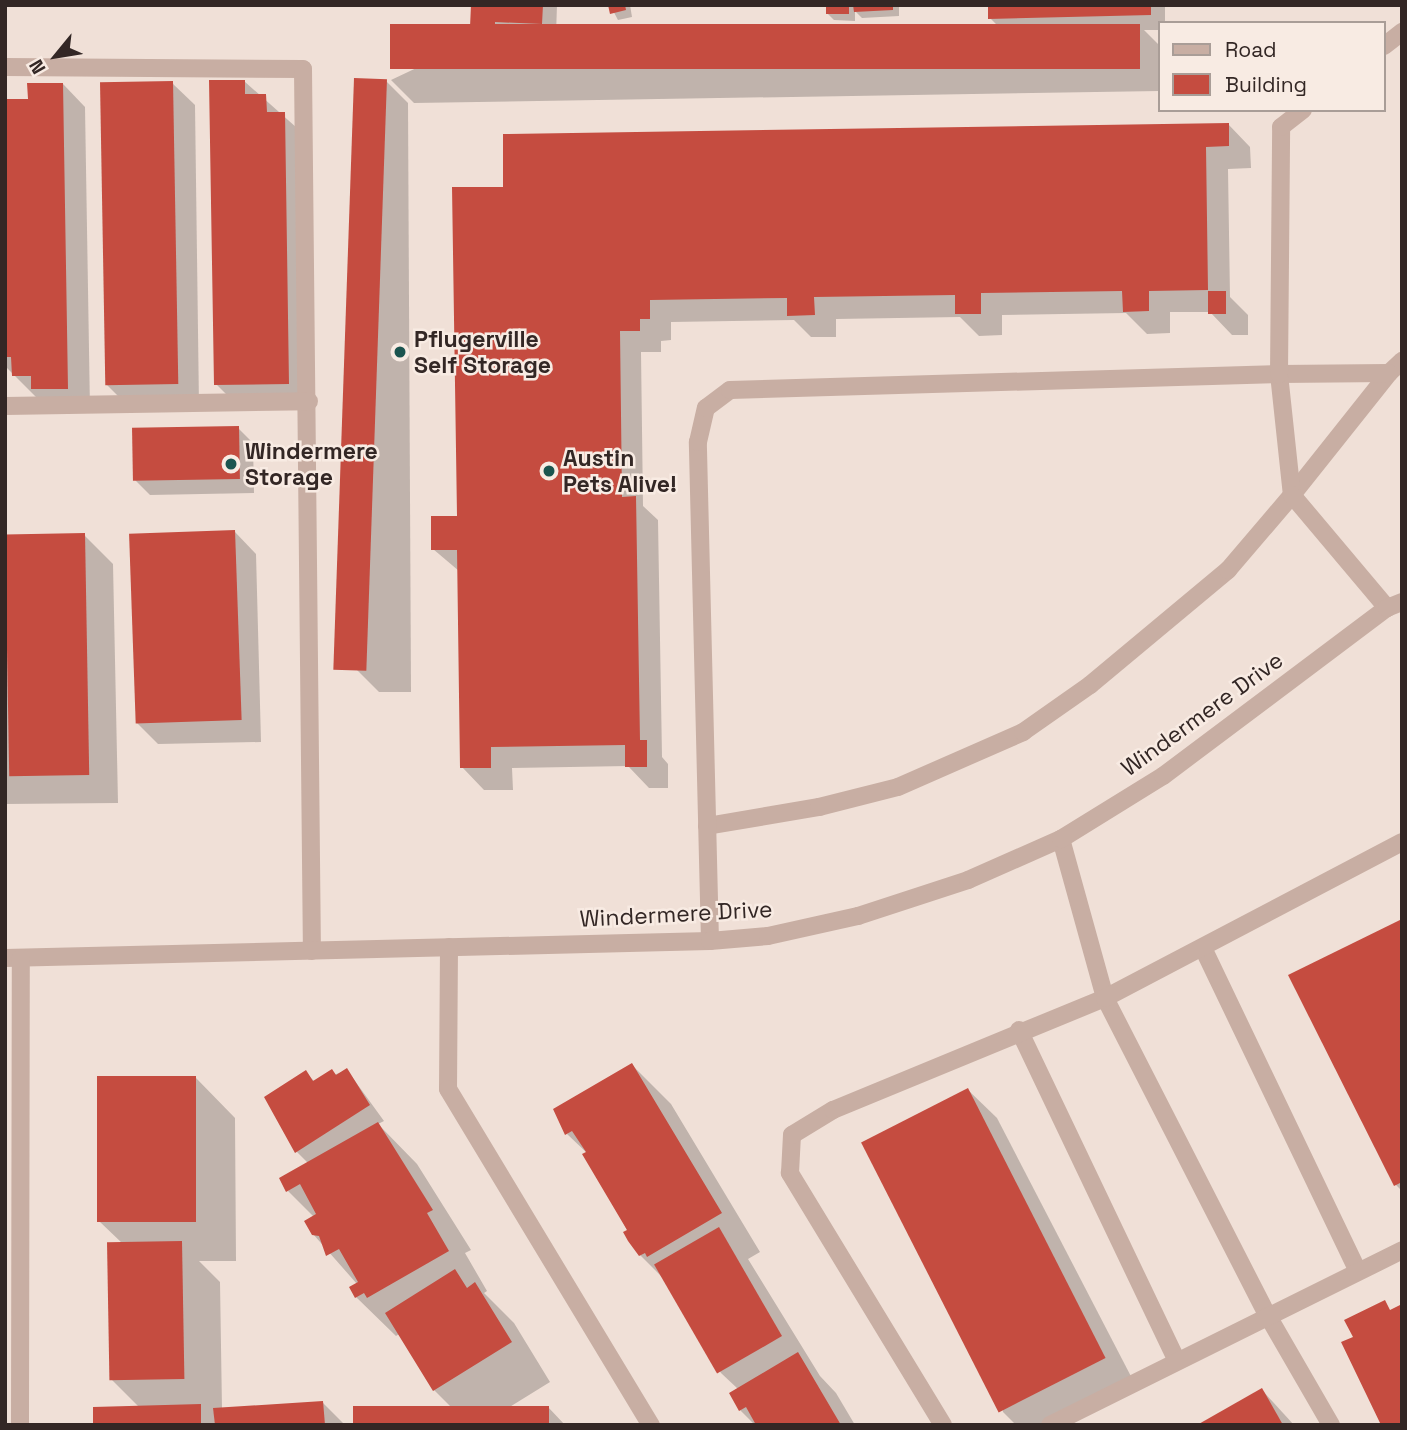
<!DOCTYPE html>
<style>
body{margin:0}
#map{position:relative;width:1407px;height:1430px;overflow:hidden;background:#f0e0d7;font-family:"Space Grotesk",sans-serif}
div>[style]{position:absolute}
.shadow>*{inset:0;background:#0003}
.building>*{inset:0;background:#c54c40;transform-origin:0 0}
.minor>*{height:18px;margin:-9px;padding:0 9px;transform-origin:9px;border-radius:9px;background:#c8aea3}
.dots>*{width:19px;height:19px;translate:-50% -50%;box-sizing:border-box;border:4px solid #f8ebe3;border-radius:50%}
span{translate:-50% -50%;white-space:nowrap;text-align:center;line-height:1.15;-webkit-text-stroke:5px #f8ebe3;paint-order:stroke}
.poi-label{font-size:23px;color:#332725;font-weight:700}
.left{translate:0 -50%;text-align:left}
.street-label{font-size:23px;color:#332725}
.frame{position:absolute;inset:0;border:7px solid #332725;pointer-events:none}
.legend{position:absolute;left:1158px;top:21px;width:228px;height:91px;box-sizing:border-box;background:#f8ebe3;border:2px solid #a99d97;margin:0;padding:9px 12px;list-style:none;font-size:21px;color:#332725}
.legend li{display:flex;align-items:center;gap:14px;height:35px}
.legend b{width:35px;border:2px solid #a99d97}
.north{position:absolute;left:21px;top:21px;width:70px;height:70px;-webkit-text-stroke:5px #f8ebe3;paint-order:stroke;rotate:240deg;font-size:19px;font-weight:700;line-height:28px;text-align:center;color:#332725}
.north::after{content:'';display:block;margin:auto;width:24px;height:32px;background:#332725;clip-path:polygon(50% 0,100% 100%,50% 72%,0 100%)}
</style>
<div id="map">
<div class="shadow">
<div style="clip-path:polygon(472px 5px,557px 5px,556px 35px,1000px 28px,990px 18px,990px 5px,1165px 5px,1165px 23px,1160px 23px,1160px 30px,1144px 30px,1160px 46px,1160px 91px,414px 103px,391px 80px,482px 37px,471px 26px)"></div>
<div style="clip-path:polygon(610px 5px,630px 5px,632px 17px,618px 20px)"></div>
<div style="clip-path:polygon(827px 5px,899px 5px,899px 16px,862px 18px,855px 11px,855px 21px,834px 20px,827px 13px)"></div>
<div style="clip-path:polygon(244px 81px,306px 136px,310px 405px,238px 406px,216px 384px)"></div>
<div style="clip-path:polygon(386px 81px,408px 103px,411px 692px,379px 692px,356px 669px)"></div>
<div style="clip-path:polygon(172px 83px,195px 105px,199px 406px,129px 407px,107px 385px)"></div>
<div style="clip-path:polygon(63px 84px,85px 107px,90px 410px,36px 397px,5px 366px,5px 120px,29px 100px)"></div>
<div style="clip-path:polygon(1228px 124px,1250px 147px,1251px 168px,1228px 169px,1230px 297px,1248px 315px,1248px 335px,1232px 335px,1210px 312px,1170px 312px,1170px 333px,1147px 334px,1126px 313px,1002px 315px,1002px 335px,979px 336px,960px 317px,836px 319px,836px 337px,811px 337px,794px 320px,671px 322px,671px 340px,661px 341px,661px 352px,641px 352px,643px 506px,658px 520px,662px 757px,668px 764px,668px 788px,649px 788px,628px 766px,512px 768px,513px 790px,484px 790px,462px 767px,459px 571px,433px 549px,458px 518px,505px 189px)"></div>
<div style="clip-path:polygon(238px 428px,253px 443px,254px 493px,150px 495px,135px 480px)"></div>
<div style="clip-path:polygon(234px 531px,256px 554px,261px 742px,158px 744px,136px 722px)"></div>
<div style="clip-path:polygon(84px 535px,113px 564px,118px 803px,5px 804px,5px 536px)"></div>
<div style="clip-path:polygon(1402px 921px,1402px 1191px,1396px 1185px)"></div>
<div style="clip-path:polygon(632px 1065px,671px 1104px,760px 1252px,748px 1259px,820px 1376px,836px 1393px,855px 1425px,755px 1425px,740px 1410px,738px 1389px,721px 1373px,665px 1280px,640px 1255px,587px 1153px,567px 1134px)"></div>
<div style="clip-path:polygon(347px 1070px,384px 1121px,378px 1124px,417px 1164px,471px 1250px,465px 1253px,487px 1291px,484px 1293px,514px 1323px,550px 1382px,508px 1408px,548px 1407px,565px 1425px,355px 1425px,452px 1408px,434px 1390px,399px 1334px,396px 1336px,356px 1297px,357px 1284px,313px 1234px,314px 1217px,288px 1191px,308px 1163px,297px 1152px,306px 1073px,315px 1082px)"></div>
<div style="clip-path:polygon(196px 1078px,235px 1118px,236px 1261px,199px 1261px,220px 1282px,222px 1409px,322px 1402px,345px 1425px,95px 1425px,140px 1408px,110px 1378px,122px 1243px,100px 1222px)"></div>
<div style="clip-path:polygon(968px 1090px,997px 1118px,1136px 1386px,1062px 1425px,1016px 1425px,1003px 1412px)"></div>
<div style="clip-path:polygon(1262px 1390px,1294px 1425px,1201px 1425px)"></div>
</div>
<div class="building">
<div style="clip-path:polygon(471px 5px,543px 5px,542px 24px,495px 22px,495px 28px,470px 27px)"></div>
<div style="clip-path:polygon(608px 5px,625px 5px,626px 10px,610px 14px)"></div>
<div style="left:826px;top:5px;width:23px;height:9px"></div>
<div style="clip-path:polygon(853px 5px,893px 5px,893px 10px,854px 12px)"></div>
<div style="clip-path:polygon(988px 5px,1151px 5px,1151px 15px,988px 19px)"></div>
<div style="left:1140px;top:24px;width:45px;height:750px;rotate:90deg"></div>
<div style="left:354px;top:78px;width:33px;height:592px;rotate:2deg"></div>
<div style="clip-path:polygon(209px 80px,245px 80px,245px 94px,266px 94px,267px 112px,285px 112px,289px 384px,214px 385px)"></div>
<div style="left:173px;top:81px;width:303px;height:73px;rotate:89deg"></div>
<div style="clip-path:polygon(27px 83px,63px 83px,68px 389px,31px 389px,31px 376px,12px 376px,11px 357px,5px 357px,5px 118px,7px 99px,28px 99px)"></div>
<div style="clip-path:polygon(1229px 123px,1229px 146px,1206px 147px,1208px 290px,1149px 291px,1149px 311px,1123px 312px,1122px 291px,981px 293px,981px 314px,955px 314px,955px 295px,814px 297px,815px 315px,787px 316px,787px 298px,650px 300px,650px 319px,640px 319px,640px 331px,620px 331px,622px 497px,636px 496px,640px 740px,647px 740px,647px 767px,625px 767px,625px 745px,491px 747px,491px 768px,460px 768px,457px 550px,431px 550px,431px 516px,457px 516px,452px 187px,503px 187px,503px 134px)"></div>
<div style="left:1208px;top:291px;width:18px;height:23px"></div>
<div style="left:239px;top:426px;width:53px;height:107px;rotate:89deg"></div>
<div style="left:235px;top:530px;width:190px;height:106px;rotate:88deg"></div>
<div style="left:85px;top:533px;width:242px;height:80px;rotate:89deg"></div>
<div style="clip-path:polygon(1402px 919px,1402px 1182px,1394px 1186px,1288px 975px)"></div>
<div style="clip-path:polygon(632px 1063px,722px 1213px,647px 1257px,645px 1253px,639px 1256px,628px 1241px,623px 1232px,627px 1230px,582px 1154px,586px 1152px,572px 1131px,565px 1135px,553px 1109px)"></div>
<div style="clip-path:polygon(347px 1068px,370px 1105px,295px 1153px,264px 1097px,306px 1070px,313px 1081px,332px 1069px,336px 1075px)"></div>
<div style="left:196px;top:1076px;width:146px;height:99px;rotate:90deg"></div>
<div style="left:968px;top:1088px;width:303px;height:120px;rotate:63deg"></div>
<div style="clip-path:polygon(378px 1122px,433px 1210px,427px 1213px,449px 1251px,367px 1298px,364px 1293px,355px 1298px,349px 1287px,358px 1282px,339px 1249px,326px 1256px,319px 1236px,312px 1235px,304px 1221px,316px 1214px,300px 1184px,286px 1192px,279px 1178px)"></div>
<div style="left:719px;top:1227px;width:126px;height:75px;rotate:60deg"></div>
<div style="left:182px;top:1241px;width:138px;height:75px;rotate:89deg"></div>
<div style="clip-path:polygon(455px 1269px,467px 1288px,475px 1282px,512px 1342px,433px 1391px,385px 1313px)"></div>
<div style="clip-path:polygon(1385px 1300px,1390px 1310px,1402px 1304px,1402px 1425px,1381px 1425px,1341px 1342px,1353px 1337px,1344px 1320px)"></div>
<div style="clip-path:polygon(798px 1352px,841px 1425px,756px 1425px,746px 1407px,739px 1411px,729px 1393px)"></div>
<div style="clip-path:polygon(1262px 1388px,1283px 1425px,1197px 1425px)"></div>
<div style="clip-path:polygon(323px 1401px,325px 1425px,215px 1425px,213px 1408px)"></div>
<div style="clip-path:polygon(201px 1404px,201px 1425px,93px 1425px,93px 1407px)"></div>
<div style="left:549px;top:1406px;width:19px;height:196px;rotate:90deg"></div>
</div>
<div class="minor">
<div style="left:1384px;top:46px;width:23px;rotate:-38deg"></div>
<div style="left:5px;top:67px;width:298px;rotate:0.4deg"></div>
<div style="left:303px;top:69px;width:882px;rotate:89.42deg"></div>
<div style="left:1389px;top:373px;width:18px;rotate:-43deg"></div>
<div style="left:5px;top:406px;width:304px;rotate:-0.9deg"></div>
<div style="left:707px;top:826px;width:114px;rotate:-9.6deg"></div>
<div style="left:819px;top:807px;width:81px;rotate:-14.2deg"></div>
<div style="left:898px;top:787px;width:137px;rotate:-23.7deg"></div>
<div style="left:1023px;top:732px;width:82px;rotate:-35deg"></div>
<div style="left:1090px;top:685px;width:180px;rotate:-39.8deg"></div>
<div style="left:1228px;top:570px;width:99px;rotate:-49.5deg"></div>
<div style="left:1292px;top:495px;width:156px;rotate:-51.5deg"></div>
<div style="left:1389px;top:373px;width:110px;rotate:179.5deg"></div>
<div style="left:1279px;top:374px;width:122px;rotate:83.9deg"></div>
<div style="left:1292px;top:495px;width:148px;rotate:49.9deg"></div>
<div style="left:1061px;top:839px;width:165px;rotate:74.5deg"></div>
<div style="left:1105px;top:998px;width:357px;rotate:62.9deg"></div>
<div style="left:1268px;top:1316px;width:126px;rotate:60deg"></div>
<div style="left:710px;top:941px;width:499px;rotate:-91.4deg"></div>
<div style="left:698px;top:442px;width:35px;rotate:-77deg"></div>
<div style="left:706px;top:408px;width:30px;rotate:-37deg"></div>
<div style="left:730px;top:390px;width:549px;rotate:-1.67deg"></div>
<div style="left:1279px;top:374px;width:247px;rotate:-89.5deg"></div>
<div style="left:1281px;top:127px;width:28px;rotate:-38deg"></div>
<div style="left:449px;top:947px;width:142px;rotate:90.4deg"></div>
<div style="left:448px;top:1089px;width:393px;rotate:58.9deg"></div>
<div style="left:1203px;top:948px;width:358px;rotate:64.4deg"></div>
<div style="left:5px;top:958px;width:705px;rotate:-1.38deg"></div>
<div style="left:710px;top:941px;width:58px;rotate:-4.9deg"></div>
<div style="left:768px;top:936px;width:92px;rotate:-12.5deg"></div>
<div style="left:858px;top:916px;width:116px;rotate:-18.1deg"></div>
<div style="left:968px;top:880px;width:102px;rotate:-23.8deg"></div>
<div style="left:1061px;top:839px;width:120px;rotate:-31.7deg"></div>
<div style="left:1163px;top:776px;width:280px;rotate:-36.9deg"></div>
<div style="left:1387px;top:608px;width:16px;rotate:-22deg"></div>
<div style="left:1019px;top:1030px;width:367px;rotate:64.5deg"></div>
<div style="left:20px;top:1425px;width:467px;rotate:-89.9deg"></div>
<div style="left:943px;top:1425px;width:295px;rotate:-121.3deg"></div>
<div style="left:790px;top:1173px;width:38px;rotate:-87deg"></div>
<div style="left:792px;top:1135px;width:48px;rotate:-31.4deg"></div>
<div style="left:833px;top:1110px;width:294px;rotate:-22.4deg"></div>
<div style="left:1105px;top:998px;width:335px;rotate:-27.7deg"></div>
<div style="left:1050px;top:1425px;width:393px;rotate:-26.4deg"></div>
</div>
<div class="dots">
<div style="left:400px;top:352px;background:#1b544f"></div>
<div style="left:231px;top:464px;background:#1b544f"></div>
<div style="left:549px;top:471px;background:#1b544f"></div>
</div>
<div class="poi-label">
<span class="left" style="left:414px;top:352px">Pflugerville<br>Self Storage</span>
<span class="left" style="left:245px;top:464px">Windermere<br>Storage</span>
<span class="left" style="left:563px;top:471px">Austin<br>Pets Alive!</span>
</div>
<div class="street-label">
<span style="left:1202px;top:714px;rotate:-36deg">Windermere Drive</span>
<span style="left:676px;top:914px;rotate:-3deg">Windermere Drive</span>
</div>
<div class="frame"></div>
<ul class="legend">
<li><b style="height:9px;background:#c8aea3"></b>Road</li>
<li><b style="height:19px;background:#c54c40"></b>Building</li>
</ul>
<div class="north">N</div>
</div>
